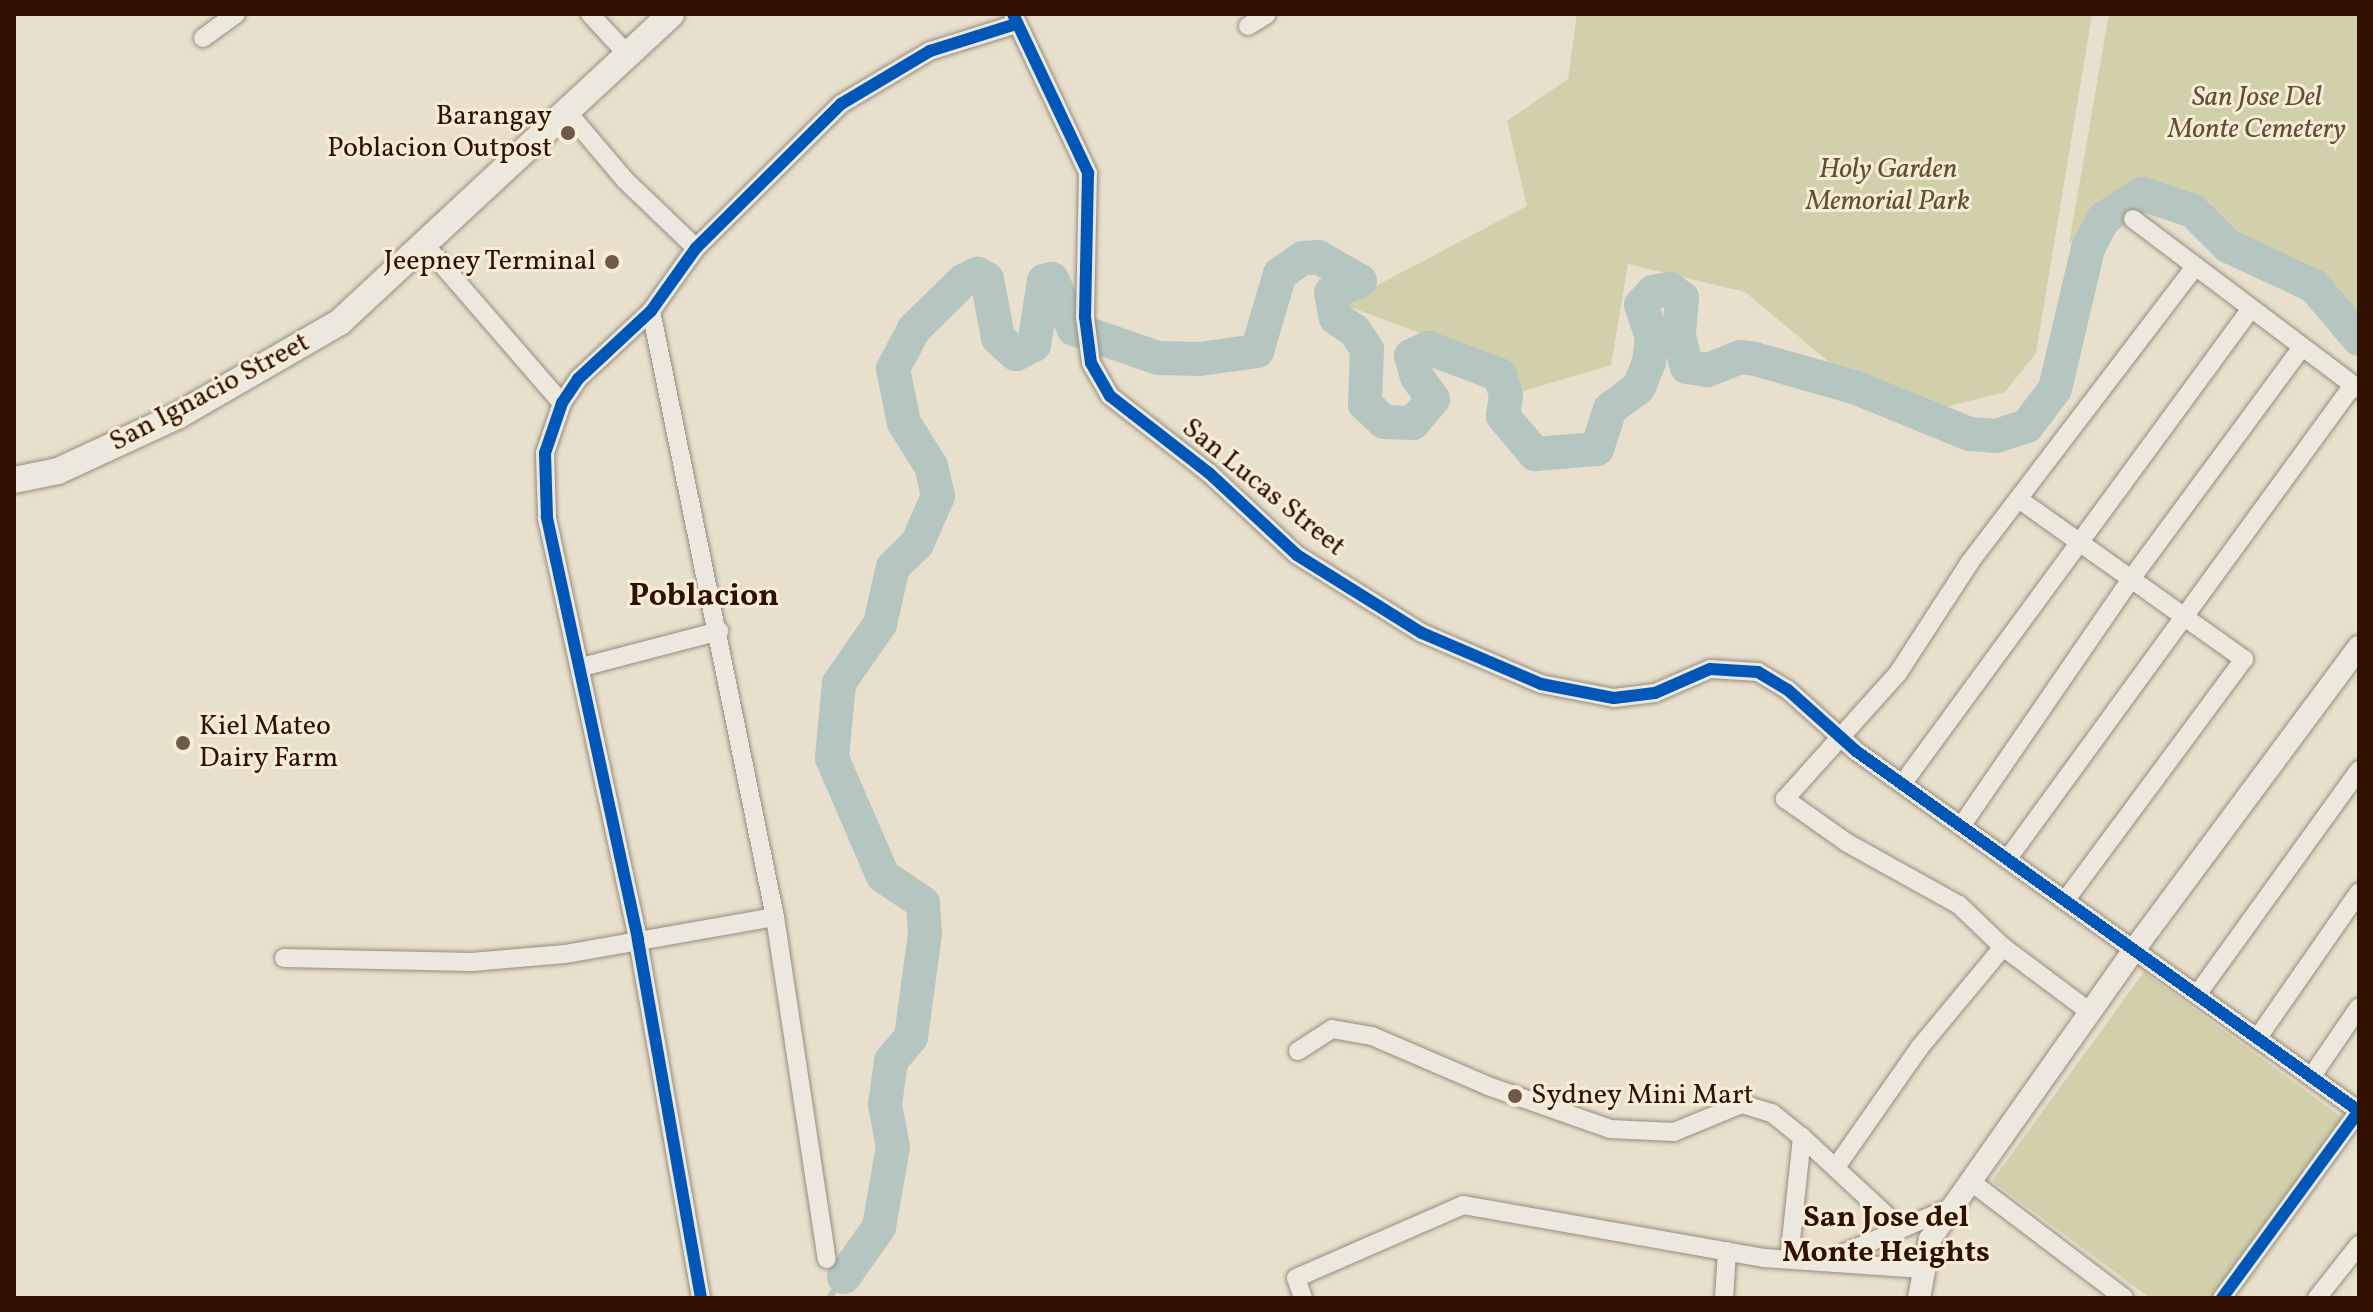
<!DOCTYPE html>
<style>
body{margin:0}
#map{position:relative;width:2373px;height:1312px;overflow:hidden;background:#e8dfcc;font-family:Vollkorn,serif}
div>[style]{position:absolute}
.green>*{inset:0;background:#d2cfab}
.stream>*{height:6px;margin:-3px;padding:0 3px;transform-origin:3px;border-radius:3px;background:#b5c6c1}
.river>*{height:34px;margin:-17px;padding:0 17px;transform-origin:17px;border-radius:17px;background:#b5c6c1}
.roads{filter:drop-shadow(0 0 2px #958c80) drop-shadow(0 0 2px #958c80)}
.minor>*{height:18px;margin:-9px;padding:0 9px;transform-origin:9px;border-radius:9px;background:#ece8de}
.tertiary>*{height:22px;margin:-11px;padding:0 11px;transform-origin:11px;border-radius:11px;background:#ece8de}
.secondary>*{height:26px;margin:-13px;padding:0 13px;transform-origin:13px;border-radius:13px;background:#ece8de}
.cycleway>*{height:12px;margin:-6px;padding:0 6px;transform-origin:6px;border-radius:6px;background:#0057b8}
.dots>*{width:22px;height:22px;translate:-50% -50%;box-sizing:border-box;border:4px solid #f7edd7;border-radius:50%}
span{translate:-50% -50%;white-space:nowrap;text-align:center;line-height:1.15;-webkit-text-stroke:6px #f7edd7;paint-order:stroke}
.park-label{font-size:28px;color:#624f33;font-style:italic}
.poi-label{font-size:28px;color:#301101}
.right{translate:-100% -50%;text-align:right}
.left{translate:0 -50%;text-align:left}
.street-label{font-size:28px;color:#301101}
.neighbourhood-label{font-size:30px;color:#301101;font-weight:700}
.quarter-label{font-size:32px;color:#301101;font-weight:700}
.frame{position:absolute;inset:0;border:16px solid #301101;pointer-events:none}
</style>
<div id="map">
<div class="green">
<div style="clip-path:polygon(1577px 14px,2092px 14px,2036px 353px,2005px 392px,1945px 407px,1846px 376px,1745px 292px,1628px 264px,1611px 365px,1516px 393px,1501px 363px,1342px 304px,1527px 206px,1507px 121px,1568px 79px)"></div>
<div style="clip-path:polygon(2109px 14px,2359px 14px,2359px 318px,2349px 303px,2300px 260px,2270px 249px,2244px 251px,2209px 201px,2140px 182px,2069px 244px)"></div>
<div style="clip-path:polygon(2144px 972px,2345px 1120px,2215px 1298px,2150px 1298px,1992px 1181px)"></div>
</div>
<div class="stream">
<div style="left:829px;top:1298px;width:26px;rotate:-54deg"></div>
</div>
<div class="river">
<div style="left:844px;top:1277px;width:61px;rotate:-55deg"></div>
<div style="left:879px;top:1227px;width:81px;rotate:-80.1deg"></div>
<div style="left:893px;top:1147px;width:43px;rotate:-100.8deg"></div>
<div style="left:885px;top:1105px;width:44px;rotate:-82.2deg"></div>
<div style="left:891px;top:1061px;width:31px;rotate:-50deg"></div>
<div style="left:911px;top:1037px;width:105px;rotate:-82.3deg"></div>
<div style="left:925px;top:933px;width:30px;rotate:-94deg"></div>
<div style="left:923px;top:903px;width:48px;rotate:-146deg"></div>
<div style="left:883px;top:876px;width:129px;rotate:-113.4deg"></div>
<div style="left:832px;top:758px;width:75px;rotate:-84.7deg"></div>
<div style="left:839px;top:683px;width:72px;rotate:-55.2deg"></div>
<div style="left:880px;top:624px;width:58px;rotate:-77.2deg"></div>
<div style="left:893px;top:567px;width:33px;rotate:-44deg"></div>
<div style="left:917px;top:544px;width:52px;rotate:-66.4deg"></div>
<div style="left:938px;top:496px;width:31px;rotate:-103deg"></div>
<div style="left:931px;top:466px;width:51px;rotate:-122.1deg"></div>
<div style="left:904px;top:423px;width:55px;rotate:-101.5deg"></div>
<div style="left:893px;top:369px;width:45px;rotate:-62.3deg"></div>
<div style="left:914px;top:329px;width:69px;rotate:-44.4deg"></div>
<div style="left:963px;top:281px;width:16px;rotate:-27deg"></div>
<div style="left:977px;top:274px;width:11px;rotate:27deg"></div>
<div style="left:987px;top:279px;width:60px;rotate:79.4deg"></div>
<div style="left:998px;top:338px;width:24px;rotate:42deg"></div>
<div style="left:1016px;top:354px;width:20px;rotate:-27deg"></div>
<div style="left:1034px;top:345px;width:65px;rotate:-81.1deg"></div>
<div style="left:1044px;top:281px;width:8px;rotate:-14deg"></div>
<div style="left:1052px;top:279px;width:55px;rotate:66.3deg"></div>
<div style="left:1074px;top:329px;width:89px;rotate:19deg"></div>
<div style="left:1158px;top:358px;width:42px;rotate:1.4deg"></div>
<div style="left:1200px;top:359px;width:58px;rotate:-8deg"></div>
<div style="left:1257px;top:351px;width:80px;rotate:-73.4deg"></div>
<div style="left:1280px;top:274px;width:28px;rotate:-35deg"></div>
<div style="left:1303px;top:258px;width:15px;rotate:-4deg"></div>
<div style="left:1318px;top:257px;width:48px;rotate:29.7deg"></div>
<div style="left:1360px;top:281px;width:31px;rotate:158deg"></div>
<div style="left:1331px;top:293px;width:25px;rotate:79deg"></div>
<div style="left:1336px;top:318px;width:22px;rotate:34deg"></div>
<div style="left:1354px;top:330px;width:23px;rotate:56deg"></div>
<div style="left:1367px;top:349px;width:55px;rotate:92.1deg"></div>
<div style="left:1365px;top:404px;width:26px;rotate:43deg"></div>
<div style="left:1384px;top:422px;width:29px;rotate:2deg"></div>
<div style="left:1413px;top:423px;width:31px;rotate:-50deg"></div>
<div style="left:1433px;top:399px;width:27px;rotate:-126deg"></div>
<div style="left:1417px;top:377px;width:22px;rotate:-106deg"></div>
<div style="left:1411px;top:356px;width:19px;rotate:-25deg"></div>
<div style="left:1428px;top:348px;width:77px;rotate:20.6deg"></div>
<div style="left:1500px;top:375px;width:22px;rotate:74deg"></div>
<div style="left:1506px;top:396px;width:20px;rotate:99deg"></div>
<div style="left:1503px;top:416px;width:50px;rotate:49.9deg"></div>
<div style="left:1535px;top:454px;width:62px;rotate:-4.6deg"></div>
<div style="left:1597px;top:449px;width:42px;rotate:-72deg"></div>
<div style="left:1610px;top:409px;width:36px;rotate:-37deg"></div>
<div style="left:1639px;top:387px;width:27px;rotate:-68deg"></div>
<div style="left:1649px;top:362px;width:24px;rotate:-83deg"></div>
<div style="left:1652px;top:338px;width:35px;rotate:-108deg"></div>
<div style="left:1641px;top:305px;width:18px;rotate:-47deg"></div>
<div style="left:1653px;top:292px;width:17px;rotate:-10deg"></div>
<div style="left:1670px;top:289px;width:15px;rotate:37deg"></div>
<div style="left:1682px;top:298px;width:38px;rotate:95deg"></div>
<div style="left:1679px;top:336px;width:32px;rotate:76deg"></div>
<div style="left:1687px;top:367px;width:21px;rotate:8deg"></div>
<div style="left:1708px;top:370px;width:35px;rotate:-22deg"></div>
<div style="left:1741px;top:357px;width:14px;rotate:8deg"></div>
<div style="left:1755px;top:359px;width:103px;rotate:15.8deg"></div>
<div style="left:1854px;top:387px;width:124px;rotate:22.2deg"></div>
<div style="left:1969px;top:434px;width:27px;rotate:4deg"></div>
<div style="left:1996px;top:436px;width:33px;rotate:-18deg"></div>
<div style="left:2027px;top:426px;width:46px;rotate:-52.9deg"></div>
<div style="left:2055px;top:389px;width:145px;rotate:-76.8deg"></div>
<div style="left:2088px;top:248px;width:34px;rotate:-62deg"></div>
<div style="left:2104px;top:218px;width:45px;rotate:-32.3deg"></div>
<div style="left:2142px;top:194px;width:54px;rotate:18.4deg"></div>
<div style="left:2193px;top:211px;width:49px;rotate:45deg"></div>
<div style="left:2228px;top:246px;width:95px;rotate:24.9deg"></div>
<div style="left:2314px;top:286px;width:70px;rotate:49.7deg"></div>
</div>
<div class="roads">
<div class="minor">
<div style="left:590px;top:14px;width:54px;rotate:47.2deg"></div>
<div style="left:1013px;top:14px;width:176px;rotate:64.7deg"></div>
<div style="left:1088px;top:173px;width:144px;rotate:91.2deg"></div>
<div style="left:1085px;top:317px;width:46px;rotate:82.6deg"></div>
<div style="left:1091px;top:363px;width:38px;rotate:60deg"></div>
<div style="left:1110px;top:396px;width:125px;rotate:37.9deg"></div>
<div style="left:1209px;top:473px;width:120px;rotate:43deg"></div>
<div style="left:1297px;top:555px;width:147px;rotate:32deg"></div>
<div style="left:1422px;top:633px;width:129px;rotate:23.2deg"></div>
<div style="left:1541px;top:684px;width:74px;rotate:10.9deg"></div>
<div style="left:1614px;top:698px;width:41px;rotate:-7deg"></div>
<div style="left:1655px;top:693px;width:60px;rotate:-23.6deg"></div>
<div style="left:1710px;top:669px;width:48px;rotate:3.6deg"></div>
<div style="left:1758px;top:672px;width:35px;rotate:31deg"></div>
<div style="left:1788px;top:690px;width:91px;rotate:41.9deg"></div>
<div style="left:1856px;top:751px;width:619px;rotate:35.59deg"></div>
<div style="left:2359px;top:1111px;width:232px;rotate:126.2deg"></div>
<div style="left:1248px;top:26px;width:22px;rotate:-32deg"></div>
<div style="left:203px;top:38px;width:41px;rotate:-36deg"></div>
<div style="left:565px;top:109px;width:93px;rotate:49.8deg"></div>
<div style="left:625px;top:180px;width:98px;rotate:43.8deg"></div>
<div style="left:2133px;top:219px;width:283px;rotate:37deg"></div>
<div style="left:425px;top:245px;width:209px;rotate:49.1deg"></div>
<div style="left:651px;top:311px;width:619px;rotate:78.44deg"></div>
<div style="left:775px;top:917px;width:346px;rotate:81.4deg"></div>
<div style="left:2020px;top:500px;width:275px;rotate:35.4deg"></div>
<div style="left:2244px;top:659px;width:301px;rotate:126.5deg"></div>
<div style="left:582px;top:667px;width:142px;rotate:-14.7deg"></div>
<div style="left:1903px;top:783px;width:587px;rotate:-53.74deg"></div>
<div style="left:1962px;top:825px;width:298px;rotate:-55.5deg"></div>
<div style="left:2131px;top:579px;width:287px;rotate:-53.6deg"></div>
<div style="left:2009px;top:857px;width:584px;rotate:-53.91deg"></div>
<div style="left:284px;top:958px;width:188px;rotate:1.2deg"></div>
<div style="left:472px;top:962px;width:93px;rotate:-4.9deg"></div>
<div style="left:565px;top:954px;width:213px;rotate:-10deg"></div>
<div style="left:2199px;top:992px;width:274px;rotate:-54.2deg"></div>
<div style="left:2090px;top:1012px;width:109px;rotate:-143.2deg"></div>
<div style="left:2003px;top:947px;width:61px;rotate:-136.3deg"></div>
<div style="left:1959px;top:905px;width:129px;rotate:-150.9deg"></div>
<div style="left:1846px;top:842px;width:75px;rotate:-144.8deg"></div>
<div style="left:1785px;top:799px;width:169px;rotate:-48.1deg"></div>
<div style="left:1898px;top:673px;width:132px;rotate:-57deg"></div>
<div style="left:1970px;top:562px;width:371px;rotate:-52.7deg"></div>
<div style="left:2259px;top:1036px;width:175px;rotate:-55.2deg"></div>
<div style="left:1298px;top:1051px;width:40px;rotate:-32.9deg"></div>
<div style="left:1332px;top:1029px;width:41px;rotate:9.9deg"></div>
<div style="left:1372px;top:1036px;width:126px;rotate:23.3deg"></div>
<div style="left:1488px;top:1086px;width:129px;rotate:19.4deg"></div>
<div style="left:1610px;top:1129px;width:64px;rotate:2.7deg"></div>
<div style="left:1674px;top:1132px;width:74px;rotate:-22.4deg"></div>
<div style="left:1742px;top:1104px;width:31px;rotate:17deg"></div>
<div style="left:1772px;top:1113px;width:38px;rotate:39deg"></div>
<div style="left:1802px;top:1137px;width:134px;rotate:42.9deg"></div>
<div style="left:2312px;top:1076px;width:83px;rotate:-55.7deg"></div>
<div style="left:1836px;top:1167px;width:146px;rotate:-55deg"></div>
<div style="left:1920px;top:1047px;width:130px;rotate:-50.3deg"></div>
<div style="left:1970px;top:1181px;width:193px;rotate:37.2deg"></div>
<div style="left:1833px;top:1258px;width:129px;rotate:-23.2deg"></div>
<div style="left:1789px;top:1259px;width:123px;rotate:-83.9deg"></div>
<div style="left:701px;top:1298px;width:364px;rotate:-100deg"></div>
<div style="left:638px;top:939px;width:432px;rotate:-102.2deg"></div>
<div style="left:547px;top:517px;width:64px;rotate:-91.8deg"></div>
<div style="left:545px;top:453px;width:53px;rotate:-71.2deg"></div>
<div style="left:562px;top:403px;width:29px;rotate:-56deg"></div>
<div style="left:578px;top:379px;width:100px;rotate:-43deg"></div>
<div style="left:651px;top:311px;width:77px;rotate:-54.5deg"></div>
<div style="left:696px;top:248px;width:204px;rotate:-44.8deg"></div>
<div style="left:841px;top:104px;width:104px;rotate:-30.8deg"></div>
<div style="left:930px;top:51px;width:90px;rotate:-17.4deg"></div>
<div style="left:1303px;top:1298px;width:21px;rotate:-109deg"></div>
<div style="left:1296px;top:1278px;width:182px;rotate:-23.6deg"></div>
<div style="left:1463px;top:1205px;width:306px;rotate:10deg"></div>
<div style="left:1764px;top:1258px;width:159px;rotate:4deg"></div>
<div style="left:1724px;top:1298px;width:47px;rotate:-86.3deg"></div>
<div style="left:2317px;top:1298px;width:68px;rotate:-51.6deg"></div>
</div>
<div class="tertiary">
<div style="left:1919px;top:1298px;width:60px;rotate:-79.4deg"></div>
<div style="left:1930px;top:1239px;width:357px;rotate:-54.8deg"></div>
<div style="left:2136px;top:947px;width:374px;rotate:-53.4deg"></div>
</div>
<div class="secondary">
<div style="left:14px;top:480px;width:45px;rotate:-11.6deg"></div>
<div style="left:58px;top:471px;width:133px;rotate:-24.8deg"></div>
<div style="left:179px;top:415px;width:186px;rotate:-30deg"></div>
<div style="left:340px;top:322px;width:452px;rotate:-42.9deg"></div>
</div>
</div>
<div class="cycleway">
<div style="left:1013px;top:14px;width:176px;rotate:64.7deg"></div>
<div style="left:1088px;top:173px;width:144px;rotate:91.2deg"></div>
<div style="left:1085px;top:317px;width:46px;rotate:82.6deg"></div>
<div style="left:1091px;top:363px;width:38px;rotate:60deg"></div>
<div style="left:1110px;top:396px;width:125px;rotate:37.9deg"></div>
<div style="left:1209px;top:473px;width:120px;rotate:43deg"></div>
<div style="left:1297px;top:555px;width:147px;rotate:32deg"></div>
<div style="left:1422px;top:633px;width:129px;rotate:23.2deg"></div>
<div style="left:1541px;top:684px;width:74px;rotate:10.9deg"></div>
<div style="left:1614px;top:698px;width:41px;rotate:-7deg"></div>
<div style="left:1655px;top:693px;width:60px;rotate:-23.6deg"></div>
<div style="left:1710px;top:669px;width:48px;rotate:3.6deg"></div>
<div style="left:1758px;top:672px;width:35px;rotate:31deg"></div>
<div style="left:1788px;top:690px;width:91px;rotate:41.9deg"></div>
<div style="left:1856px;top:751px;width:619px;rotate:35.59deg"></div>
<div style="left:2359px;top:1111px;width:232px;rotate:126.2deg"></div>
<div style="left:701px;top:1298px;width:364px;rotate:-100deg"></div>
<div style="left:638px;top:939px;width:432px;rotate:-102.2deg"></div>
<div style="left:547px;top:517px;width:64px;rotate:-91.8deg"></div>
<div style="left:545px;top:453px;width:53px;rotate:-71.2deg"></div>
<div style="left:562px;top:403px;width:29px;rotate:-56deg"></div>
<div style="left:578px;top:379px;width:100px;rotate:-43deg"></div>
<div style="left:651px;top:311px;width:77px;rotate:-54.5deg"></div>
<div style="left:696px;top:248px;width:204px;rotate:-44.8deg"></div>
<div style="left:841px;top:104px;width:104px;rotate:-30.8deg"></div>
<div style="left:930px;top:51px;width:90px;rotate:-17.4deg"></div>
</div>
<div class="dots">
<div style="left:568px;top:133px;background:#705948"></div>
<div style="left:612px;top:262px;background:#705948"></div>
<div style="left:183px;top:743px;background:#705948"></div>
<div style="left:1515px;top:1096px;background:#705948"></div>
</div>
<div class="park-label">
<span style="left:2257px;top:114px">San Jose Del<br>Monte Cemetery</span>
<span style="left:1888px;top:186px">Holy Garden<br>Memorial Park</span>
</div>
<div class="poi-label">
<span class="right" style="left:552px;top:133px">Barangay<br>Poblacion Outpost</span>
<span class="right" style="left:596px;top:262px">Jeepney Terminal</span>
<span class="left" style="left:199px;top:743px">Kiel Mateo<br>Dairy Farm</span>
<span class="left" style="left:1531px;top:1096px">Sydney Mini Mart</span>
</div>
<div class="street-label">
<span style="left:210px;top:393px;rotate:-28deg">San Ignacio Street</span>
<span style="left:1263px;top:488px;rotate:39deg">San Lucas Street</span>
</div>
<div class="neighbourhood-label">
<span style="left:1886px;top:1235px">San Jose del<br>Monte Heights</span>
</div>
<div class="quarter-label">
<span style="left:704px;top:597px">Poblacion</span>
</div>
<div class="frame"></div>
</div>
